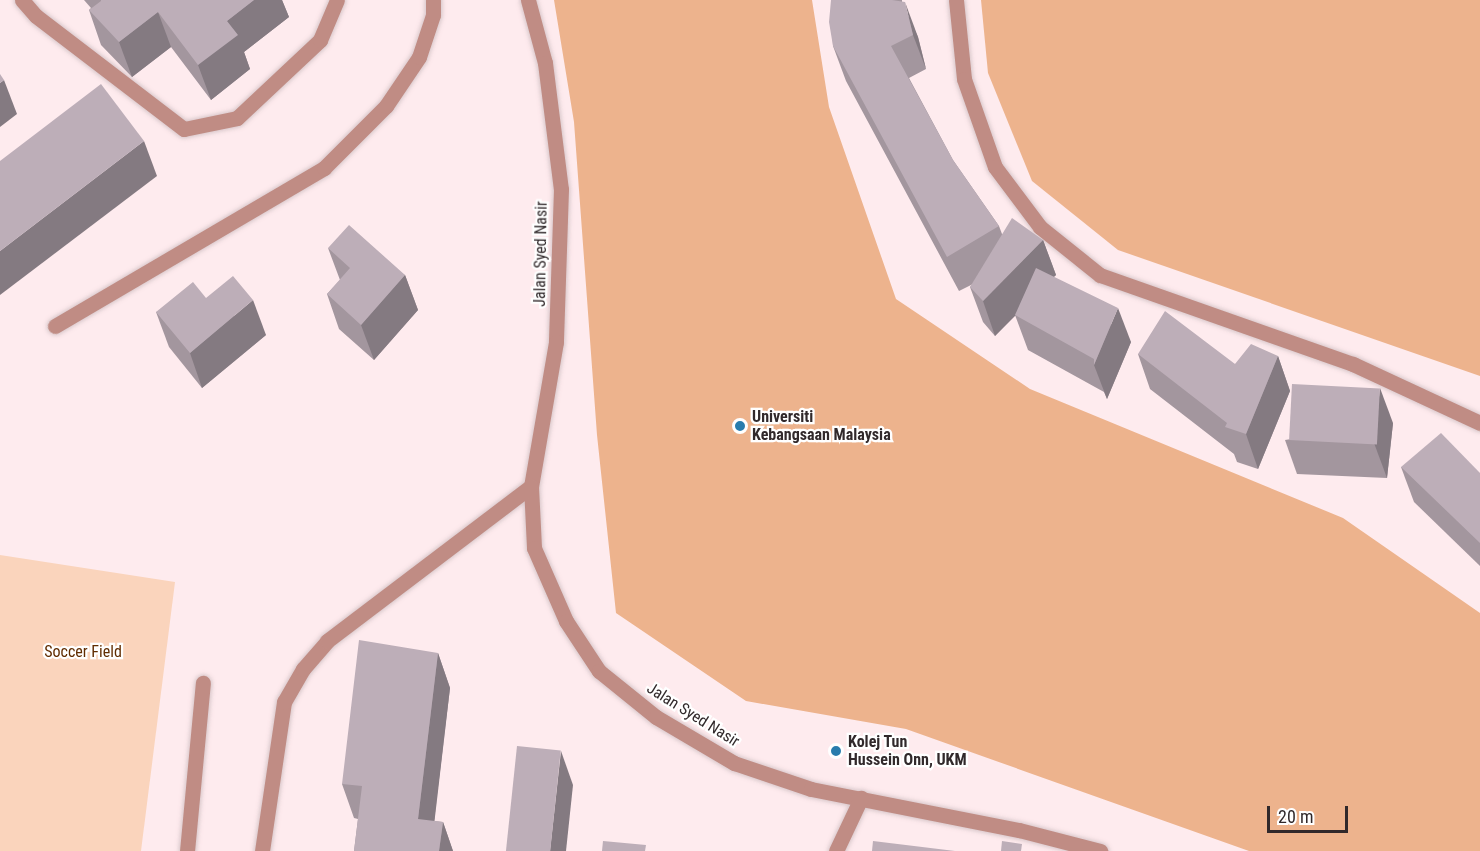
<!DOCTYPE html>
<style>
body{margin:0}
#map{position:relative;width:1480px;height:851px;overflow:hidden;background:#feebee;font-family:"Roboto Condensed",sans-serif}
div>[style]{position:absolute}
.green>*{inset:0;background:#fad4bc}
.forest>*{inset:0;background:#edb38d}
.roads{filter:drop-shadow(0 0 2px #d9c8cb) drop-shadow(0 0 2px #d9c8cb)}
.minor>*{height:15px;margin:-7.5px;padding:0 7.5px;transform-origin:7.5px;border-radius:7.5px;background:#c08c84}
.wall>*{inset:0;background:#a3969e}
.shaded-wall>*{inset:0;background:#847a81}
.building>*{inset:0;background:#bdaeb8;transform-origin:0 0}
.dots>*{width:16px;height:16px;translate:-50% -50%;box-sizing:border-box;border:3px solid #fff;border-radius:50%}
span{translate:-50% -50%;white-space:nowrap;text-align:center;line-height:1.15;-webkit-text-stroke:4.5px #fff;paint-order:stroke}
.street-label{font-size:16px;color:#31292b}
.poi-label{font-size:16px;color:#31292b;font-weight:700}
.left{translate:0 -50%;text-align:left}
.park-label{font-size:16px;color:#602c00}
.scale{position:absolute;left:1267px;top:806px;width:81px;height:27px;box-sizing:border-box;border:3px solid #31292b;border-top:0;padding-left:8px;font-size:18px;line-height:21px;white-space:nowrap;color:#31292b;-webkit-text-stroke:4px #fff;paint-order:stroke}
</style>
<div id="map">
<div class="green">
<div style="clip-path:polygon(0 555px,175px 582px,141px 851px,0 851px)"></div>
</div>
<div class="forest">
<div style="clip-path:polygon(554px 0,812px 0,829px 107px,896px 299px,1030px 389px,1343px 518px,1480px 613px,1480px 851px,1249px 851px,906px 729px,746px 701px,616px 613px,597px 435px,574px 122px)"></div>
<div style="clip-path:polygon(981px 0,1480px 0,1480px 376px,1118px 250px,1032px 181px,988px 73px)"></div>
</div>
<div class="roads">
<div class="minor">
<div style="left:22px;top:0;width:21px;rotate:49deg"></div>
<div style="left:36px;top:16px;width:186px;rotate:37.4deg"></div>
<div style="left:184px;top:129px;width:54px;rotate:-11.7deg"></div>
<div style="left:237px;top:118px;width:114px;rotate:-43.2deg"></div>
<div style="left:320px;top:40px;width:43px;rotate:-67deg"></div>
<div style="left:528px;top:0;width:65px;rotate:74.9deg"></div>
<div style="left:545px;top:63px;width:127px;rotate:82.8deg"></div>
<div style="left:561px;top:189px;width:153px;rotate:91.9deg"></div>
<div style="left:556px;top:342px;width:146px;rotate:99.8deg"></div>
<div style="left:531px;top:486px;width:62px;rotate:87.2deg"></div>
<div style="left:534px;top:548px;width:80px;rotate:66.3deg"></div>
<div style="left:566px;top:621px;width:60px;rotate:56.6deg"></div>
<div style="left:599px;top:671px;width:73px;rotate:38.9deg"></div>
<div style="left:656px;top:717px;width:91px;rotate:30.5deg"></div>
<div style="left:734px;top:763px;width:81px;rotate:18.7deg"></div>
<div style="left:811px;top:789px;width:212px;rotate:11.2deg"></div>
<div style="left:1019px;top:830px;width:84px;rotate:14.5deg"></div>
<div style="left:956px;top:0;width:79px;rotate:84.2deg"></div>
<div style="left:964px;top:79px;width:93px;rotate:70.6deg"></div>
<div style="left:995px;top:167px;width:75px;rotate:53.1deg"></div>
<div style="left:1040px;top:227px;width:77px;rotate:38.7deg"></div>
<div style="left:1100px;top:275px;width:268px;rotate:19.4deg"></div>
<div style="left:1353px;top:364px;width:140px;rotate:24.9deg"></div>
<div style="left:55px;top:326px;width:312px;rotate:-30.4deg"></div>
<div style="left:324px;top:168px;width:88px;rotate:-45deg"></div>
<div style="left:386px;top:106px;width:59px;rotate:-56deg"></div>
<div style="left:419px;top:57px;width:44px;rotate:-71.6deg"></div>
<div style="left:433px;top:15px;width:15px;rotate:-90deg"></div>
<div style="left:187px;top:851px;width:169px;rotate:-84.6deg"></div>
<div style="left:262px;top:851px;width:151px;rotate:-81.6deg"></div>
<div style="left:284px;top:702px;width:38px;rotate:-60deg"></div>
<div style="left:303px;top:669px;width:37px;rotate:-49deg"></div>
<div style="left:327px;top:641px;width:256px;rotate:-37.2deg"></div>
<div style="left:836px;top:851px;width:59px;rotate:-64.7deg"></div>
</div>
</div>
<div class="wall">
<div style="clip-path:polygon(84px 0,282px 0,289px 17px,244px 52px,250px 69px,211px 100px,171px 47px,132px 77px,101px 45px,89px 10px,91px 8px)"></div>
<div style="clip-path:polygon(831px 0,902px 0,902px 2px,918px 37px,926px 69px,909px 78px,953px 160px,999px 226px,1002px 234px,1043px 240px,1056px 275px,1053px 277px,1131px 342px,1107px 399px,1104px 392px,1028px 350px,1015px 315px,995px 336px,983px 322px,970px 287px,973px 284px,959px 291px,846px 81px,833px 46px)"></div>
<div style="clip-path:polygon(328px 248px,405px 275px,418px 310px,374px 360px,339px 329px,327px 294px,340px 280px)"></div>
<div style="clip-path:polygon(206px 298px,266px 335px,202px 388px,169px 347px,156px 312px)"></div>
<div style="clip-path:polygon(1138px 354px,1235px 364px,1278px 356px,1290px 391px,1258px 469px,1237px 462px,1234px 454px,1150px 389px)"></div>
<div style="clip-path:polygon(1393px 423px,1387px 478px,1297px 474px,1285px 440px)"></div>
<div style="clip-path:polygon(1401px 467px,1480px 473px,1480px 566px,1414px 502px)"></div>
<div style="clip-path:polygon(438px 653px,450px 688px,434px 821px,443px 822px,453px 851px,354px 851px,358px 819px,354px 818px,342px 784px)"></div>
</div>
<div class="shaded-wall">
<div style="clip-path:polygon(254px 0,282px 0,289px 17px,244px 52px,250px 69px,211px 100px,198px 65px,227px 21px)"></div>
<div style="clip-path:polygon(905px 2px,918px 37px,926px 69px,913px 35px)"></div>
<div style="clip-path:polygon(158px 12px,171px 47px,132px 77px,119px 42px)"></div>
<div style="clip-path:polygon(4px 80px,17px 114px,0 127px,0 83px)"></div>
<div style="clip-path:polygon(144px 141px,157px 176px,0 295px,0 251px)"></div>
<div style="clip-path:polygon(1043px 240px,1056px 275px,995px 336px,983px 301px)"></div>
<div style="clip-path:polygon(405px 275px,418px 310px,374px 360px,361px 325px)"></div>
<div style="clip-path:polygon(253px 300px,266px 335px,202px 388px,190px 353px)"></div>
<div style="clip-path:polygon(1118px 308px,1131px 342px,1107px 399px,1094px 365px)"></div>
<div style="clip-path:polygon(1278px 356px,1290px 391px,1258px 469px,1246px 434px)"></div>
<div style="clip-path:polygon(1380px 388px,1393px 423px,1387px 478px,1374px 443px)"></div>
<div style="clip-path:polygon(438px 653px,450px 688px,431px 851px,418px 819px)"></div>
<div style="clip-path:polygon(561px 751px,573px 785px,566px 851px,550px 851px)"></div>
<div style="clip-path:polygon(443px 822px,453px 851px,439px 851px)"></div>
</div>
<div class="building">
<div style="clip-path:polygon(101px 0,254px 0,227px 21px,238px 35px,198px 65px,158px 12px,119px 42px,89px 10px,101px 1px)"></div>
<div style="clip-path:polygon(831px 0,892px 0,905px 2px,913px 35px,891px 46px,953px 160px,999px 226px,947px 257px,833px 46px,829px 22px)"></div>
<div style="clip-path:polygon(0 74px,4px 80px,0 83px)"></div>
<div style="clip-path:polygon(101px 84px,144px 141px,0 251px,0 161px)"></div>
<div style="clip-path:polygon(1012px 218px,1043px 240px,983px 301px,970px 287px)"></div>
<div style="clip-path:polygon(349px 225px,405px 275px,361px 325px,327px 294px,350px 268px,328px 248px)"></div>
<div style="clip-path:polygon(1036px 268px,1118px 308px,1094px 365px,1094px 359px,1015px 315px)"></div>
<div style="clip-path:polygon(233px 276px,253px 300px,190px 353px,156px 312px,193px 282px,206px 298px)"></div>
<div style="clip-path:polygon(1165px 311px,1235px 364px,1251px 344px,1278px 356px,1246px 434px,1225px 427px,1227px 423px,1138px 354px)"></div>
<div style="left:1292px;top:384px;width:88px;height:56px;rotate:3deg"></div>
<div style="clip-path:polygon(1441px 433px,1480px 473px,1480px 543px,1401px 467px)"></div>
<div style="clip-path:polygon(359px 640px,438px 653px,418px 819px,443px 822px,439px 851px,354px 851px,362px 786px,342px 784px)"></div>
<div style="left:517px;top:746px;width:44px;height:106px;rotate:6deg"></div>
<div style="clip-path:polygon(603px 841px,646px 845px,645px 851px,602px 851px)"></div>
<div style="clip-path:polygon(873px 841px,955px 851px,872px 851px)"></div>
<div style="clip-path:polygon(1002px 841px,1022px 844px,1021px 851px,1001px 851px)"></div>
</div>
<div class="dots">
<div style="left:740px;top:426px;background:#297cad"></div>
<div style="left:836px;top:751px;background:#297cad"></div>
</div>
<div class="street-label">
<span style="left:541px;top:254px;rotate:-89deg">Jalan Syed Nasir</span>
<span style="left:693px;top:715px;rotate:32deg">Jalan Syed Nasir</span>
</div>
<div class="poi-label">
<span class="left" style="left:752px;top:426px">Universiti<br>Kebangsaan Malaysia</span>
<span class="left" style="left:848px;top:751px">Kolej Tun<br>Hussein Onn, UKM</span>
</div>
<div class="park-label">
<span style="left:83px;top:652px">Soccer Field</span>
</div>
<div class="scale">20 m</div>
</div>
